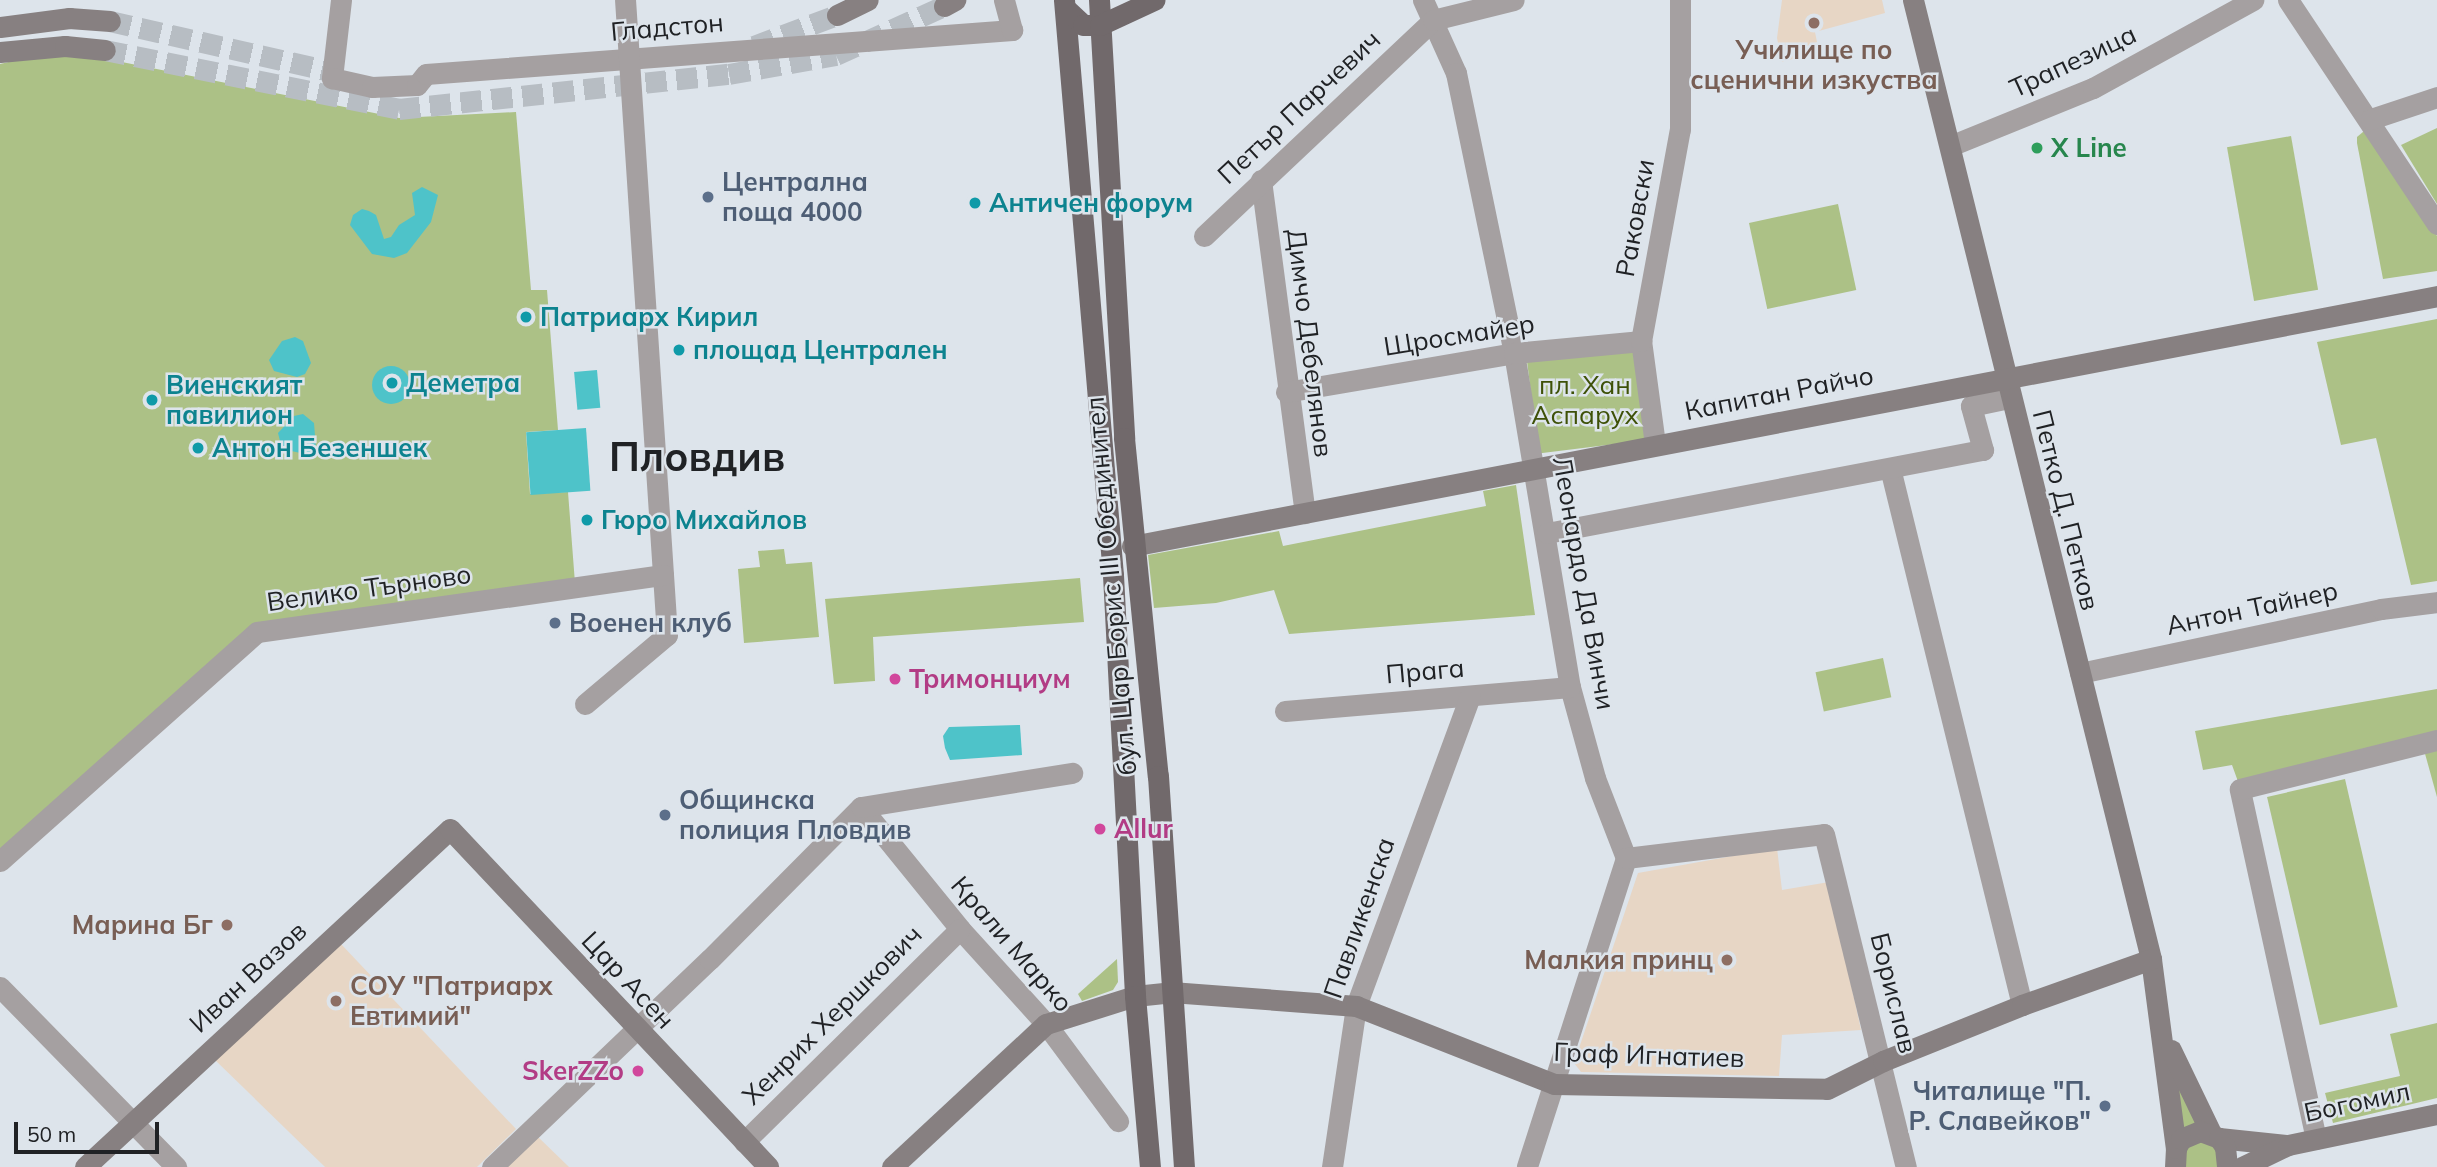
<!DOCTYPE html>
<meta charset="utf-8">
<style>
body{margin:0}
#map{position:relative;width:2437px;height:1167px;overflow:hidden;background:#dde4eb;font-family:Mulish,sans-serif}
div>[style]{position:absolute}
.education>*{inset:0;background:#e7d6c5}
.green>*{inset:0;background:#acc186;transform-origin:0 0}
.water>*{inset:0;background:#4ec3c9;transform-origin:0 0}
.round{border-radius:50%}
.secondary-tunnel>*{height:21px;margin-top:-10.5px;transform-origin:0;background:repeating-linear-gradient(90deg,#b7bdc3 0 21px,transparent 0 31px)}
.street>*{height:21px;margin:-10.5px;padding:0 10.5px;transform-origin:10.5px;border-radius:10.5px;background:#a5a0a1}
.secondary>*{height:21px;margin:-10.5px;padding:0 10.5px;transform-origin:10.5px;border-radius:10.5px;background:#878081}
.primary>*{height:21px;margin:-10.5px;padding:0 10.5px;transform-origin:10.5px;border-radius:10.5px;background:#71696b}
.dots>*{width:19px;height:19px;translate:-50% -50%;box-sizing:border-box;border:4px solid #dde4eb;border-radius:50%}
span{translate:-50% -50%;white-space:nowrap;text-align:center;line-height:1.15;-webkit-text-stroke:5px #dde4eb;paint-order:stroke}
.street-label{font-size:26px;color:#202225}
.education-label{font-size:26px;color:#785e54;font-weight:700}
.right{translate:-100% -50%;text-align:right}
.left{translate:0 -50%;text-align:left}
.leisure-label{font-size:26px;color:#27864d;font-weight:700}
.service-label{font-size:26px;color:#4e5e75;font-weight:700}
.culture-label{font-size:26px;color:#0d838f;font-weight:700}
.park-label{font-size:26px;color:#3e5108}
.hotel-label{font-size:26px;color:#b23c85;font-weight:700}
.town-label{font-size:40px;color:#202225;font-weight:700}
.scale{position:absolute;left:14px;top:1122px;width:145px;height:32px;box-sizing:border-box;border:4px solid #202225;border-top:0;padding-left:9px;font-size:21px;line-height:24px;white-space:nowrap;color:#202225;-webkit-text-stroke:5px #dde4eb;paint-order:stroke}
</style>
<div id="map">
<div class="education">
<div style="clip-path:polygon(1782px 0,1882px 0,1885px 13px,1815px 32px,1819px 52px,1782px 62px,1777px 38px)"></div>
<div style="clip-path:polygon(1777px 848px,1782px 890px,1829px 882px,1861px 1030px,1782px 1035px,1779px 1076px,1581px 1072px,1574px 1063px,1638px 873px)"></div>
<div style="clip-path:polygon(341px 944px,516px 1129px,477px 1167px,325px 1167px,214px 1059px)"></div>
<div style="clip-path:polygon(536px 1135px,569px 1167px,502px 1167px)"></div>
</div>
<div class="green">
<div style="clip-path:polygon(35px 56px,102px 58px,399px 118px,516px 112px,531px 290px,547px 290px,558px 430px,526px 432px,530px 494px,568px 492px,575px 583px,254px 627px,0 854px,0 64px)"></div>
<div style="clip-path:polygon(2370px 126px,2437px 236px,2437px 271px,2383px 279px,2357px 143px,2357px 137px)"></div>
<div style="clip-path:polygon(2437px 128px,2437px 204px,2401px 145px)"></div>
<div style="left:2291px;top:136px;width:156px;height:65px;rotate:80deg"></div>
<div style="left:1838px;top:204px;width:88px;height:91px;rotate:78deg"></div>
<div style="clip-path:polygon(2437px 319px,2437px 581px,2411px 585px,2376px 438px,2341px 445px,2317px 342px)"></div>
<div style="left:1634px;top:346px;width:95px;height:108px;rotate:83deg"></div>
<div style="clip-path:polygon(1516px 485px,1535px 615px,1289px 634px,1274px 590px,1216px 603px,1154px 608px,1148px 555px,1279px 531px,1283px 546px,1486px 506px,1483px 491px)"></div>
<div style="clip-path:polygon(784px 549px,786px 564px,812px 562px,819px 637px,744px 643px,738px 569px,760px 567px,758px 551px)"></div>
<div style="clip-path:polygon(1080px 578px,1084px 622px,873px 637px,875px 681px,834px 684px,825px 599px)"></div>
<div style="left:1883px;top:658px;width:40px;height:69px;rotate:78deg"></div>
<div style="clip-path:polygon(2437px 689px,2437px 733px,2240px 787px,2232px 765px,2203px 770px,2195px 731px)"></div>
<div style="clip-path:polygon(2437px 747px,2437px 797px,2424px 750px)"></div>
<div style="left:2345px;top:779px;width:234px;height:80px;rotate:77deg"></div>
<div style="clip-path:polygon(1117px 959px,1118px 982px,1113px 990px,1082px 1001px,1078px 994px)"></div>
<div style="clip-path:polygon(2437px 1023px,2437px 1098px,2333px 1123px,2325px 1093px,2400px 1076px,2390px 1034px)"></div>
<div style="clip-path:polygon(2171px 1059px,2202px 1129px,2180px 1137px)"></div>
<div style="clip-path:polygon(2193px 1140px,2216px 1144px,2220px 1167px,2181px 1167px,2182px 1150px)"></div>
</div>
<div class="water">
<div style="clip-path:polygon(422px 187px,438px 195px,431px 222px,407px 253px,394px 258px,372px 254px,350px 225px,353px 215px,362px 209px,369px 211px,376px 215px,384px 239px,391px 237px,399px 225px,415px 215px,412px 193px)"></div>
<div style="clip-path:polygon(295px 337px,303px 341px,311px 363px,305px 374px,297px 377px,274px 371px,269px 360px,282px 341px)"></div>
<div class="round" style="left:372px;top:366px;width:38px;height:38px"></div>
<div style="left:597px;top:370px;width:38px;height:23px;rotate:85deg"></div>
<div style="clip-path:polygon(303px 414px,314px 423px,316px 449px,305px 454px,282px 449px,278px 433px,294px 416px)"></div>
<div style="left:586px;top:428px;width:63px;height:60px;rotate:86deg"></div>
<div style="clip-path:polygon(1020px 725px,1022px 755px,950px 760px,945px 748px,943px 736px,949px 727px)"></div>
</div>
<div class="secondary-tunnel">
<div style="left:110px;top:21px;width:244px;rotate:12.8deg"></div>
<div style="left:754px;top:46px;width:89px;rotate:-20.5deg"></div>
<div style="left:105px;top:50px;width:300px;rotate:11.3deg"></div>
<div style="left:399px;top:109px;width:332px;rotate:-6.1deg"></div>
<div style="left:729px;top:74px;width:109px;rotate:-10.1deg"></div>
<div style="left:836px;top:55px;width:119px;rotate:-24.4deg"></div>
</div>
<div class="street">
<div style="left:341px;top:0;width:79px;rotate:96.6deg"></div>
<div style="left:332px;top:78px;width:41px;rotate:12.7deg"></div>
<div style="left:372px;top:87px;width:45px;rotate:-2.5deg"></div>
<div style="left:417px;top:85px;width:14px;rotate:-51deg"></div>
<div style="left:426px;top:74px;width:588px;rotate:-4.29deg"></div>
<div style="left:1012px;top:30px;width:31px;rotate:-105deg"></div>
<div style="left:1423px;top:0;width:80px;rotate:65.7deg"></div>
<div style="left:1456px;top:73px;width:286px;rotate:78.3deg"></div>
<div style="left:1514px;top:353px;width:339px;rotate:80.5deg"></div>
<div style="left:1570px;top:687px;width:94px;rotate:74.6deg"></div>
<div style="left:1595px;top:778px;width:86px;rotate:68.8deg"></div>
<div style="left:1626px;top:858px;width:324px;rotate:107.8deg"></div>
<div style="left:2288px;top:0;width:269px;rotate:56.4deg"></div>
<div style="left:2371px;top:119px;width:70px;rotate:-18.4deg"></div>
<div style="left:1950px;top:146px;width:154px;rotate:-22.1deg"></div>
<div style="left:2093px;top:88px;width:183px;rotate:-28.8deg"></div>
<div style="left:1261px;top:180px;width:336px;rotate:82.5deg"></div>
<div style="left:1204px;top:236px;width:315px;rotate:-43.3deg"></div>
<div style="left:1433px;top:20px;width:83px;rotate:-13.9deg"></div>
<div style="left:1286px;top:392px;width:231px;rotate:-9.7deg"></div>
<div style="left:1514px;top:353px;width:128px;rotate:-5.4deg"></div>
<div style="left:1655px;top:444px;width:104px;rotate:-97.7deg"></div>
<div style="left:1641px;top:341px;width:216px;rotate:-79.6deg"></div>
<div style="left:1680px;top:129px;width:129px;rotate:-90deg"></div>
<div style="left:1890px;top:468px;width:553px;rotate:76.19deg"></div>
<div style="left:1547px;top:533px;width:444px;rotate:-10.8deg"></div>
<div style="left:1983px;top:450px;width:46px;rotate:-105.3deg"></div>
<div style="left:1971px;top:406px;width:39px;rotate:-12deg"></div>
<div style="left:2080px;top:673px;width:308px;rotate:-12deg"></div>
<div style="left:2381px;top:609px;width:56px;rotate:-7.1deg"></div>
<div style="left:585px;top:704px;width:107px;rotate:-40.1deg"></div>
<div style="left:667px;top:635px;width:636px;rotate:-93.78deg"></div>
<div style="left:1285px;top:711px;width:286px;rotate:-4.8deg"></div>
<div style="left:861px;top:807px;width:157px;rotate:50.9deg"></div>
<div style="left:960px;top:929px;width:128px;rotate:47.8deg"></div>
<div style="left:1046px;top:1024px;width:121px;rotate:53.4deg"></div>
<div style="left:1626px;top:858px;width:199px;rotate:-6.9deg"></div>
<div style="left:1824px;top:834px;width:343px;rotate:76.2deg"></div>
<div style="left:0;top:861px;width:344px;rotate:-41.7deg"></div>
<div style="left:257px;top:632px;width:410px;rotate:-8deg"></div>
<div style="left:0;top:987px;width:252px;rotate:45.6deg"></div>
<div style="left:2316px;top:1139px;width:358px;rotate:-102.3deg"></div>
<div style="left:2240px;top:789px;width:203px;rotate:-14deg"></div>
<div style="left:744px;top:1142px;width:303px;rotate:-44.6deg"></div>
<div style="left:492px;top:1167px;width:301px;rotate:-43.7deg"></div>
<div style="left:710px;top:959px;width:214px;rotate:-45.2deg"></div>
<div style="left:861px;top:807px;width:214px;rotate:-9.2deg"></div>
<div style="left:1332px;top:1167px;width:163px;rotate:-81.5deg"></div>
<div style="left:1356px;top:1006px;width:330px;rotate:-69.8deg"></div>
</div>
<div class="secondary">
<div style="left:1913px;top:0;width:988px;rotate:76.06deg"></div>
<div style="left:2151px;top:959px;width:191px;rotate:82.5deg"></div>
<div style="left:944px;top:6px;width:13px;rotate:-29deg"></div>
<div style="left:837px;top:15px;width:34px;rotate:-26deg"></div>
<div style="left:0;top:27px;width:70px;rotate:-7.4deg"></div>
<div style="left:69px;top:18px;width:41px;rotate:4.2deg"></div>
<div style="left:0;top:52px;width:65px;rotate:-5.3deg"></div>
<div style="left:65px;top:46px;width:40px;rotate:5.7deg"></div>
<div style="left:1132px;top:546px;width:1329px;rotate:-10.84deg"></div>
<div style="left:2171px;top:1050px;width:92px;rotate:64.3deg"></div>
<div style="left:2219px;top:1138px;width:67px;rotate:6deg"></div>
<div style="left:85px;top:1167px;width:497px;rotate:-42.8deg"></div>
<div style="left:450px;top:829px;width:464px;rotate:46.7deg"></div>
<div style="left:892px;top:1167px;width:210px;rotate:-42.9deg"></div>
<div style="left:1046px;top:1024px;width:93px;rotate:-17.5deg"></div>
<div style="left:1135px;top:996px;width:36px;rotate:-6deg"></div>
<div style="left:1171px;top:992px;width:186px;rotate:4.3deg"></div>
<div style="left:1356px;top:1006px;width:213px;rotate:21.5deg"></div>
<div style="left:1554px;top:1084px;width:273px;rotate:1deg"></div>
<div style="left:1827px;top:1089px;width:63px;rotate:-26.6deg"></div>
<div style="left:1883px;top:1061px;width:150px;rotate:-21.9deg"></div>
<div style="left:2022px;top:1005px;width:137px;rotate:-19.6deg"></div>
<div style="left:2175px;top:1167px;width:19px;rotate:-87deg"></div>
<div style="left:2176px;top:1148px;width:10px;rotate:-61deg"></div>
<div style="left:2181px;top:1139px;width:21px;rotate:-23deg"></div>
<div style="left:2200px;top:1131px;width:20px;rotate:20deg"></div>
<div style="left:2219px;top:1138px;width:11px;rotate:56deg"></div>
<div style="left:2225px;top:1147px;width:20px;rotate:84deg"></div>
<div style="left:2242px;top:1167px;width:51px;rotate:-25.6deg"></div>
<div style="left:2288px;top:1145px;width:152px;rotate:-11.8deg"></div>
</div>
<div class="primary">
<div style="left:1064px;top:0;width:577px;rotate:85.13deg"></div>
<div style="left:1113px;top:575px;width:422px;rotate:87deg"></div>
<div style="left:1135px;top:996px;width:172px;rotate:85deg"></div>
<div style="left:1099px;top:0;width:439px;rotate:86.7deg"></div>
<div style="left:1124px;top:438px;width:340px;rotate:84.3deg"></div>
<div style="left:1158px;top:776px;width:392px;rotate:86.2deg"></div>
<div style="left:1065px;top:8px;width:25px;rotate:43deg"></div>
<div style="left:1083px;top:25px;width:17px"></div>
<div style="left:1100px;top:25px;width:60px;rotate:-24.8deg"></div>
</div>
<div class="dots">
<div style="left:1814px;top:23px;background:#8d6e63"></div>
<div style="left:2037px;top:148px;background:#2e9e5b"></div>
<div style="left:708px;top:197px;background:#5c6f8a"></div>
<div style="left:975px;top:203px;background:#0f9aa8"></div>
<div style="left:526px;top:317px;background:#0f9aa8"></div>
<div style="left:679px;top:350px;background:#0f9aa8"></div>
<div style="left:392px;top:383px;background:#0f9aa8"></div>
<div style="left:152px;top:400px;background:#0f9aa8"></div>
<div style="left:198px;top:448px;background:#0f9aa8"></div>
<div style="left:587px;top:520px;background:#0f9aa8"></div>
<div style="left:555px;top:623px;background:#5c6f8a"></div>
<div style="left:895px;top:679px;background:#d1479c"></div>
<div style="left:665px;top:815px;background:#5c6f8a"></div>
<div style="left:1100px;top:829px;background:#d1479c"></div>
<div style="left:227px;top:925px;background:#8d6e63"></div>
<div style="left:1727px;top:960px;background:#8d6e63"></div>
<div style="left:336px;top:1001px;background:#8d6e63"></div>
<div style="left:638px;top:1071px;background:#d1479c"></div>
<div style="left:2105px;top:1106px;background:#5c6f8a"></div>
</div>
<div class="street-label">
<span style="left:667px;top:27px;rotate:-5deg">Гладстон</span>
<span style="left:2073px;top:61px;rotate:-25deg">Трапезица</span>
<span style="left:1299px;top:107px;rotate:-43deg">Петър Парчевич</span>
<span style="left:1635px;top:218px;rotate:-80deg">Раковски</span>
<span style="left:1459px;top:335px;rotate:-9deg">Щросмайер</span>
<span style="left:1310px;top:343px;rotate:83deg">Димчо Дебелянов</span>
<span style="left:1779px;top:393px;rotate:-11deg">Капитан Райчо</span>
<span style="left:2066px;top:510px;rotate:76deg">Петко Д. Петков</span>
<span style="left:1584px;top:583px;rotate:80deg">Леонардо Да Винчи</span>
<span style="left:1111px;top:586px;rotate:-95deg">бул. Цар Борис III Обединител</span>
<span style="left:369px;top:588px;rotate:-8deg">Велико Търново</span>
<span style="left:2252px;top:608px;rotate:-12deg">Антон Тайнер</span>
<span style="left:1425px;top:671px;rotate:-5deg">Прага</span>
<span style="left:1359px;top:918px;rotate:-71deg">Павликенска</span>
<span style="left:1012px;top:944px;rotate:49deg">Крали Марко</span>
<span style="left:248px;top:977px;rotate:-43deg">Иван Вазов</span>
<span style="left:628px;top:980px;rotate:47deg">Цар Асен</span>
<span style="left:1894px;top:993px;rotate:76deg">Борислав</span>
<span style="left:832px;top:1015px;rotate:-45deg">Хенрих Хершкович</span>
<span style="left:1649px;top:1055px;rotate:2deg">Граф Игнатиев</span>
<span style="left:2357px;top:1102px;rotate:-12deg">Богомил</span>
</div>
<div class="education-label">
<span style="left:1814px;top:65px">Училище по<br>сценични изкуства</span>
<span class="right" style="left:213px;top:925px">Марина Бг</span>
<span class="right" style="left:1713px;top:960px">Малкия принц</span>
<span class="left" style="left:350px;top:1001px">СОУ "Патриарх<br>Евтимий"</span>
</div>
<div class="leisure-label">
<span class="left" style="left:2051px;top:148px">X Line</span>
</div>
<div class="service-label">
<span class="left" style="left:722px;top:197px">Централна<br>поща 4000</span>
<span class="left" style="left:569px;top:623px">Военен клуб</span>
<span class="left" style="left:679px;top:815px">Общинска<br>полиция Пловдив</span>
<span class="right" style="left:2091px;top:1106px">Читалище "П.<br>Р. Славейков"</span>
</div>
<div class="culture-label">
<span class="left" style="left:989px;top:203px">Античен форум</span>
<span class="left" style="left:540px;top:317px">Патриарх Кирил</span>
<span class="left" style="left:693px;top:350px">площад Централен</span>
<span class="left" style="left:406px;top:383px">Деметра</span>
<span class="left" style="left:166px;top:400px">Виенският<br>павилион</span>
<span class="left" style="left:212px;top:448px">Антон Безеншек</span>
<span class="left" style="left:601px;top:520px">Гюро Михайлов</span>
</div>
<div class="park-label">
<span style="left:1585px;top:400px">пл. Хан<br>Аспарух</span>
</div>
<div class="hotel-label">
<span class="left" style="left:909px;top:679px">Тримонциум</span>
<span class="left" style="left:1114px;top:829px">Allur</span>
<span class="right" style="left:624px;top:1071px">SkerZZo</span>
</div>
<div class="town-label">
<span style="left:697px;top:456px">Пловдив</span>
</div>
<div class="scale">50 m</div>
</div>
